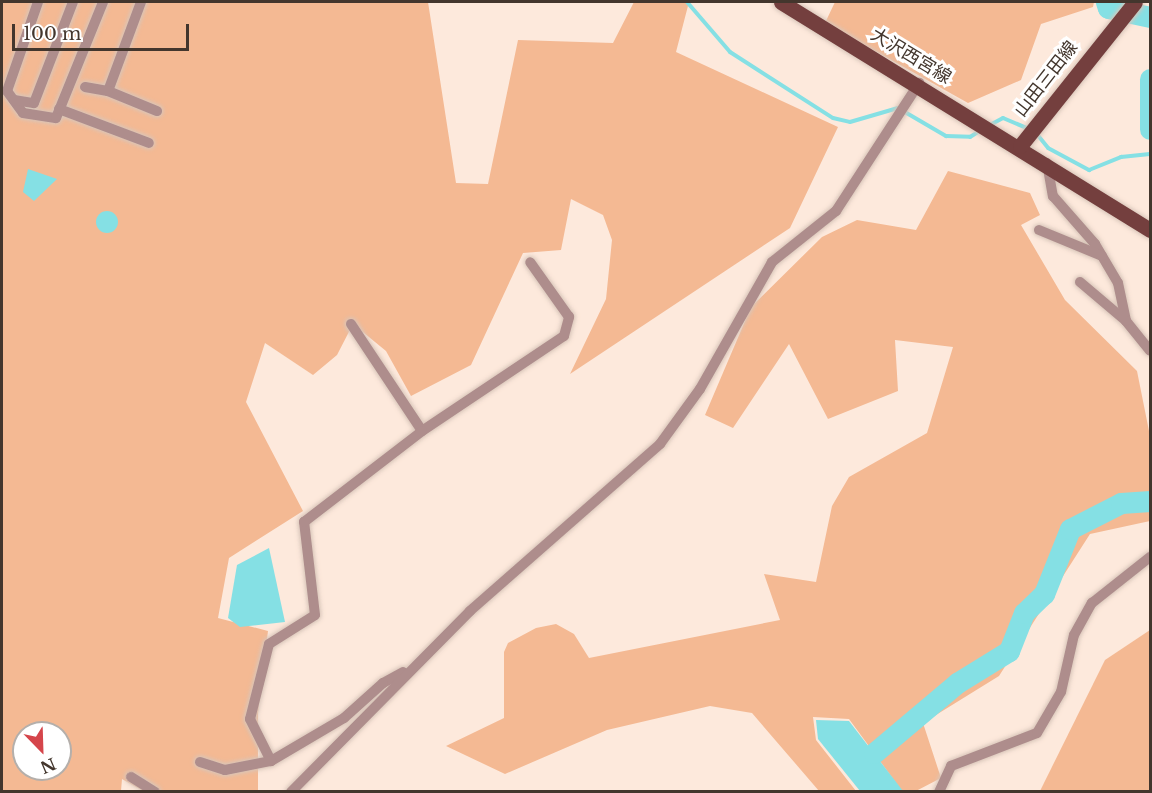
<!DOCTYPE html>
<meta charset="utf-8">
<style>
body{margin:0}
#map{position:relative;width:1152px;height:793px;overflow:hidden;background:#fde9dc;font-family:"Libre Baskerville","Noto Sans JP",serif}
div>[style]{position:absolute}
.green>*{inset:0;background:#f4b993}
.water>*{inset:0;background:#85e0e4}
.round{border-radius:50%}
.stream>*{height:4px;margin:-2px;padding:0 2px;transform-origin:2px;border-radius:2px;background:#85e0e4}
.river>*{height:21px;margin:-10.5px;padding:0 10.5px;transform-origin:10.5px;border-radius:10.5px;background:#85e0e4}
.roads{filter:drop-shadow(0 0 2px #d8c5b9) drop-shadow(0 0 2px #d8c5b9)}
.street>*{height:10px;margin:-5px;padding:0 5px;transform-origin:5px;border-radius:5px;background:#ae8d8c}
.primary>*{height:15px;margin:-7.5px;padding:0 7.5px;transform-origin:7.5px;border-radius:7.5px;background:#743f3e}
span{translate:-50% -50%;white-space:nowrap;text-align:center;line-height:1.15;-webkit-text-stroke:6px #fff;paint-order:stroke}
.street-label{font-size:18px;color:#43362d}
.frame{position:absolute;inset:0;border:3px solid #43362d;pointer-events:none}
.north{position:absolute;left:12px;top:721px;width:60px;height:60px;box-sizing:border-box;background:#fff;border:2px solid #b4afab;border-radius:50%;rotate:157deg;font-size:16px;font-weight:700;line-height:24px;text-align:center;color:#43362d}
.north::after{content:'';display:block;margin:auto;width:21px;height:27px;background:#d5454b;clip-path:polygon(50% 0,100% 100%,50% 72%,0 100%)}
.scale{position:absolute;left:12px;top:24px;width:177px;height:27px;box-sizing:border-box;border:3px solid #43362d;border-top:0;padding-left:8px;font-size:18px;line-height:21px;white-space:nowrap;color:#43362d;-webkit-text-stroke:4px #fff;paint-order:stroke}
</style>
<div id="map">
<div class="green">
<div style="clip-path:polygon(evenodd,2px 2px,428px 2px,456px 183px,488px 184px,518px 40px,613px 43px,634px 2px,689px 2px,676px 52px,838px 127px,790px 228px,570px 374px,606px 299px,612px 240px,603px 215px,571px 199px,561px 250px,523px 253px,471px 365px,411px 396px,386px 351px,353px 324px,337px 355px,313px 375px,265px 343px,246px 402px,303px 511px,229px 558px,218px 618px,268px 631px,258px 713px,258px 791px,143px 791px,122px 779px,121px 791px,2px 792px,2px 2px,24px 733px,60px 733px,60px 769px,24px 769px,24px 733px)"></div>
<div style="clip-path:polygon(835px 2px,1094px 2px,1093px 7px,1041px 24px,1021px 80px,968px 103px,825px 23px)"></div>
<div style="clip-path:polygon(948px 171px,1030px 193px,1040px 215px,1021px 225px,1065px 300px,1137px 371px,1150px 436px,1150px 521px,1090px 534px,999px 676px,923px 723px,941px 778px,916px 791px,902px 791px,849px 719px,813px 717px,816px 740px,856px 791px,819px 791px,752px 713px,710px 706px,607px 730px,505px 774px,446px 746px,504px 718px,504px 652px,508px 643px,536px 628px,556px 624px,574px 634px,589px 658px,780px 620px,764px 574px,816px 582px,832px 506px,849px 477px,927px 433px,953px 347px,895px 340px,898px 391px,828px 419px,789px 344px,733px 428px,705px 415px,751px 307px,822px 237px,857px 220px,916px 230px)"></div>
<div style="clip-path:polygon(1150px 630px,1150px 791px,1040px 791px,1105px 660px)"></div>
</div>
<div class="water">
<div style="clip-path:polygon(28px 169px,57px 179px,34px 201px,23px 192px)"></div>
<div class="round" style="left:96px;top:211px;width:22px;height:22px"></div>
<div style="clip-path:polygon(269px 548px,285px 622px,240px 627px,228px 618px,237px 565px)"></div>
<div style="clip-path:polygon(816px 720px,849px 721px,903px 791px,860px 791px,818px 739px)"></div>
</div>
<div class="stream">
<div style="left:687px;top:2px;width:66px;rotate:49.3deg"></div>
<div style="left:730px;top:52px;width:122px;rotate:32.7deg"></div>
<div style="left:833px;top:118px;width:17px;rotate:13deg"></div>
<div style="left:850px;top:122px;width:50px;rotate:-16.3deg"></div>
<div style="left:898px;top:108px;width:56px;rotate:30.3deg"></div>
<div style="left:946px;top:136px;width:24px;rotate:2deg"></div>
<div style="left:970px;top:137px;width:13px;rotate:-32deg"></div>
<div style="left:988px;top:126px;width:17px;rotate:-28deg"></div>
<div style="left:1003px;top:118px;width:28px;rotate:23deg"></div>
<div style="left:1036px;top:133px;width:19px;rotate:51deg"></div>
<div style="left:1048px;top:148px;width:47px;rotate:28.2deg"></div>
<div style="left:1089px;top:170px;width:35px;rotate:-22deg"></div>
<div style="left:1121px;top:157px;width:29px;rotate:-6deg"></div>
</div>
<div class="river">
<div style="left:1106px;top:2px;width:6px;rotate:72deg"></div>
<div style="left:1108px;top:8px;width:43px;rotate:12.1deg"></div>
<div style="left:1150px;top:79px;width:50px;rotate:90deg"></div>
<div style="left:874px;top:753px;width:109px;rotate:-40.1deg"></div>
<div style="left:957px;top:683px;width:61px;rotate:-31.6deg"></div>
<div style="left:1009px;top:651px;width:41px;rotate:-68.5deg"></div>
<div style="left:1024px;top:613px;width:28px;rotate:-44deg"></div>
<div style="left:1044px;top:594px;width:70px;rotate:-68.2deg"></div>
<div style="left:1070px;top:529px;width:57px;rotate:-27deg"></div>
<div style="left:1121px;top:503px;width:29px;rotate:-4deg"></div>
</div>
<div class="roads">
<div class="street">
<div style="left:38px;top:2px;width:94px;rotate:109.2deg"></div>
<div style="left:7px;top:91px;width:27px;rotate:54deg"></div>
<div style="left:23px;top:113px;width:33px;rotate:9deg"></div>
<div style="left:56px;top:118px;width:125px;rotate:-67.9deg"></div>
<div style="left:141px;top:2px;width:95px;rotate:110.3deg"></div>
<div style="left:108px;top:91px;width:53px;rotate:22.2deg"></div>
<div style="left:85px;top:87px;width:23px;rotate:10deg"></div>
<div style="left:14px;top:100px;width:20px;rotate:9deg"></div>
<div style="left:34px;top:103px;width:108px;rotate:-68.9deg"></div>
<div style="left:59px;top:109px;width:96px;rotate:20.7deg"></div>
<div style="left:1047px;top:163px;width:34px;rotate:80deg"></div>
<div style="left:1053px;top:196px;width:64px;rotate:48.8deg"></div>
<div style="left:1095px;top:244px;width:45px;rotate:59.5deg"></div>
<div style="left:1118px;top:283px;width:39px;rotate:78deg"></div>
<div style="left:1126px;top:321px;width:38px;rotate:51deg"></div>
<div style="left:1039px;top:230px;width:68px;rotate:22.4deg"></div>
<div style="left:1080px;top:282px;width:60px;rotate:40.3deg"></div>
<div style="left:351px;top:324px;width:128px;rotate:56.4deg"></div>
<div style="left:422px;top:431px;width:171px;rotate:-33.8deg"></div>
<div style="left:564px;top:336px;width:20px;rotate:-75deg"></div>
<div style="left:569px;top:317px;width:67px;rotate:-125.3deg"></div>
<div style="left:403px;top:672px;width:23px;rotate:151deg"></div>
<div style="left:383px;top:683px;width:52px;rotate:138.1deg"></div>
<div style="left:344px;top:718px;width:85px;rotate:149.5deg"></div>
<div style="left:271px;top:761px;width:47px;rotate:-116.6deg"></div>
<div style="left:250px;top:719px;width:77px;rotate:-75.8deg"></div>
<div style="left:269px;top:644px;width:54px;rotate:-32.2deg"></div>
<div style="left:315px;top:615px;width:94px;rotate:-96.7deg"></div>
<div style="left:304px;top:522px;width:149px;rotate:-37.6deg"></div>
<div style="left:200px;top:762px;width:26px;rotate:18deg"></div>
<div style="left:225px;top:770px;width:47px;rotate:-11.1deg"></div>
<div style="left:131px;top:777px;width:28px;rotate:32deg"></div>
<div style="left:291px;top:792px;width:255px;rotate:-45.3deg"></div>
<div style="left:470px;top:611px;width:253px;rotate:-41.3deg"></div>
<div style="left:660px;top:444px;width:68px;rotate:-54deg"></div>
<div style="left:700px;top:389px;width:146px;rotate:-60.4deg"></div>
<div style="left:772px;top:262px;width:82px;rotate:-38.6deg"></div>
<div style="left:836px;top:211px;width:153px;rotate:-57deg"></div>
<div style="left:939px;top:792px;width:29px;rotate:-65deg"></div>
<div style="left:951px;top:766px;width:92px;rotate:-21deg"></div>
<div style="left:1037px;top:733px;width:48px;rotate:-59.7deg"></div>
<div style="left:1061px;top:692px;width:58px;rotate:-77.2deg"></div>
<div style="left:1074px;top:635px;width:37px;rotate:-61deg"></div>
<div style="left:1092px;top:603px;width:74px;rotate:-38.4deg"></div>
</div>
<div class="primary">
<div style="left:781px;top:2px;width:434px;rotate:31.7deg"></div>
<div style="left:1020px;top:146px;width:184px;rotate:-51.4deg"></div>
</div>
</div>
<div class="street-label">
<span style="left:911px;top:56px;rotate:31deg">大沢西宮線</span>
<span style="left:1046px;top:79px;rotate:-52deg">山田三田線</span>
</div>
<div class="frame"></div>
<div class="north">N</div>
<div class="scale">100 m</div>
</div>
